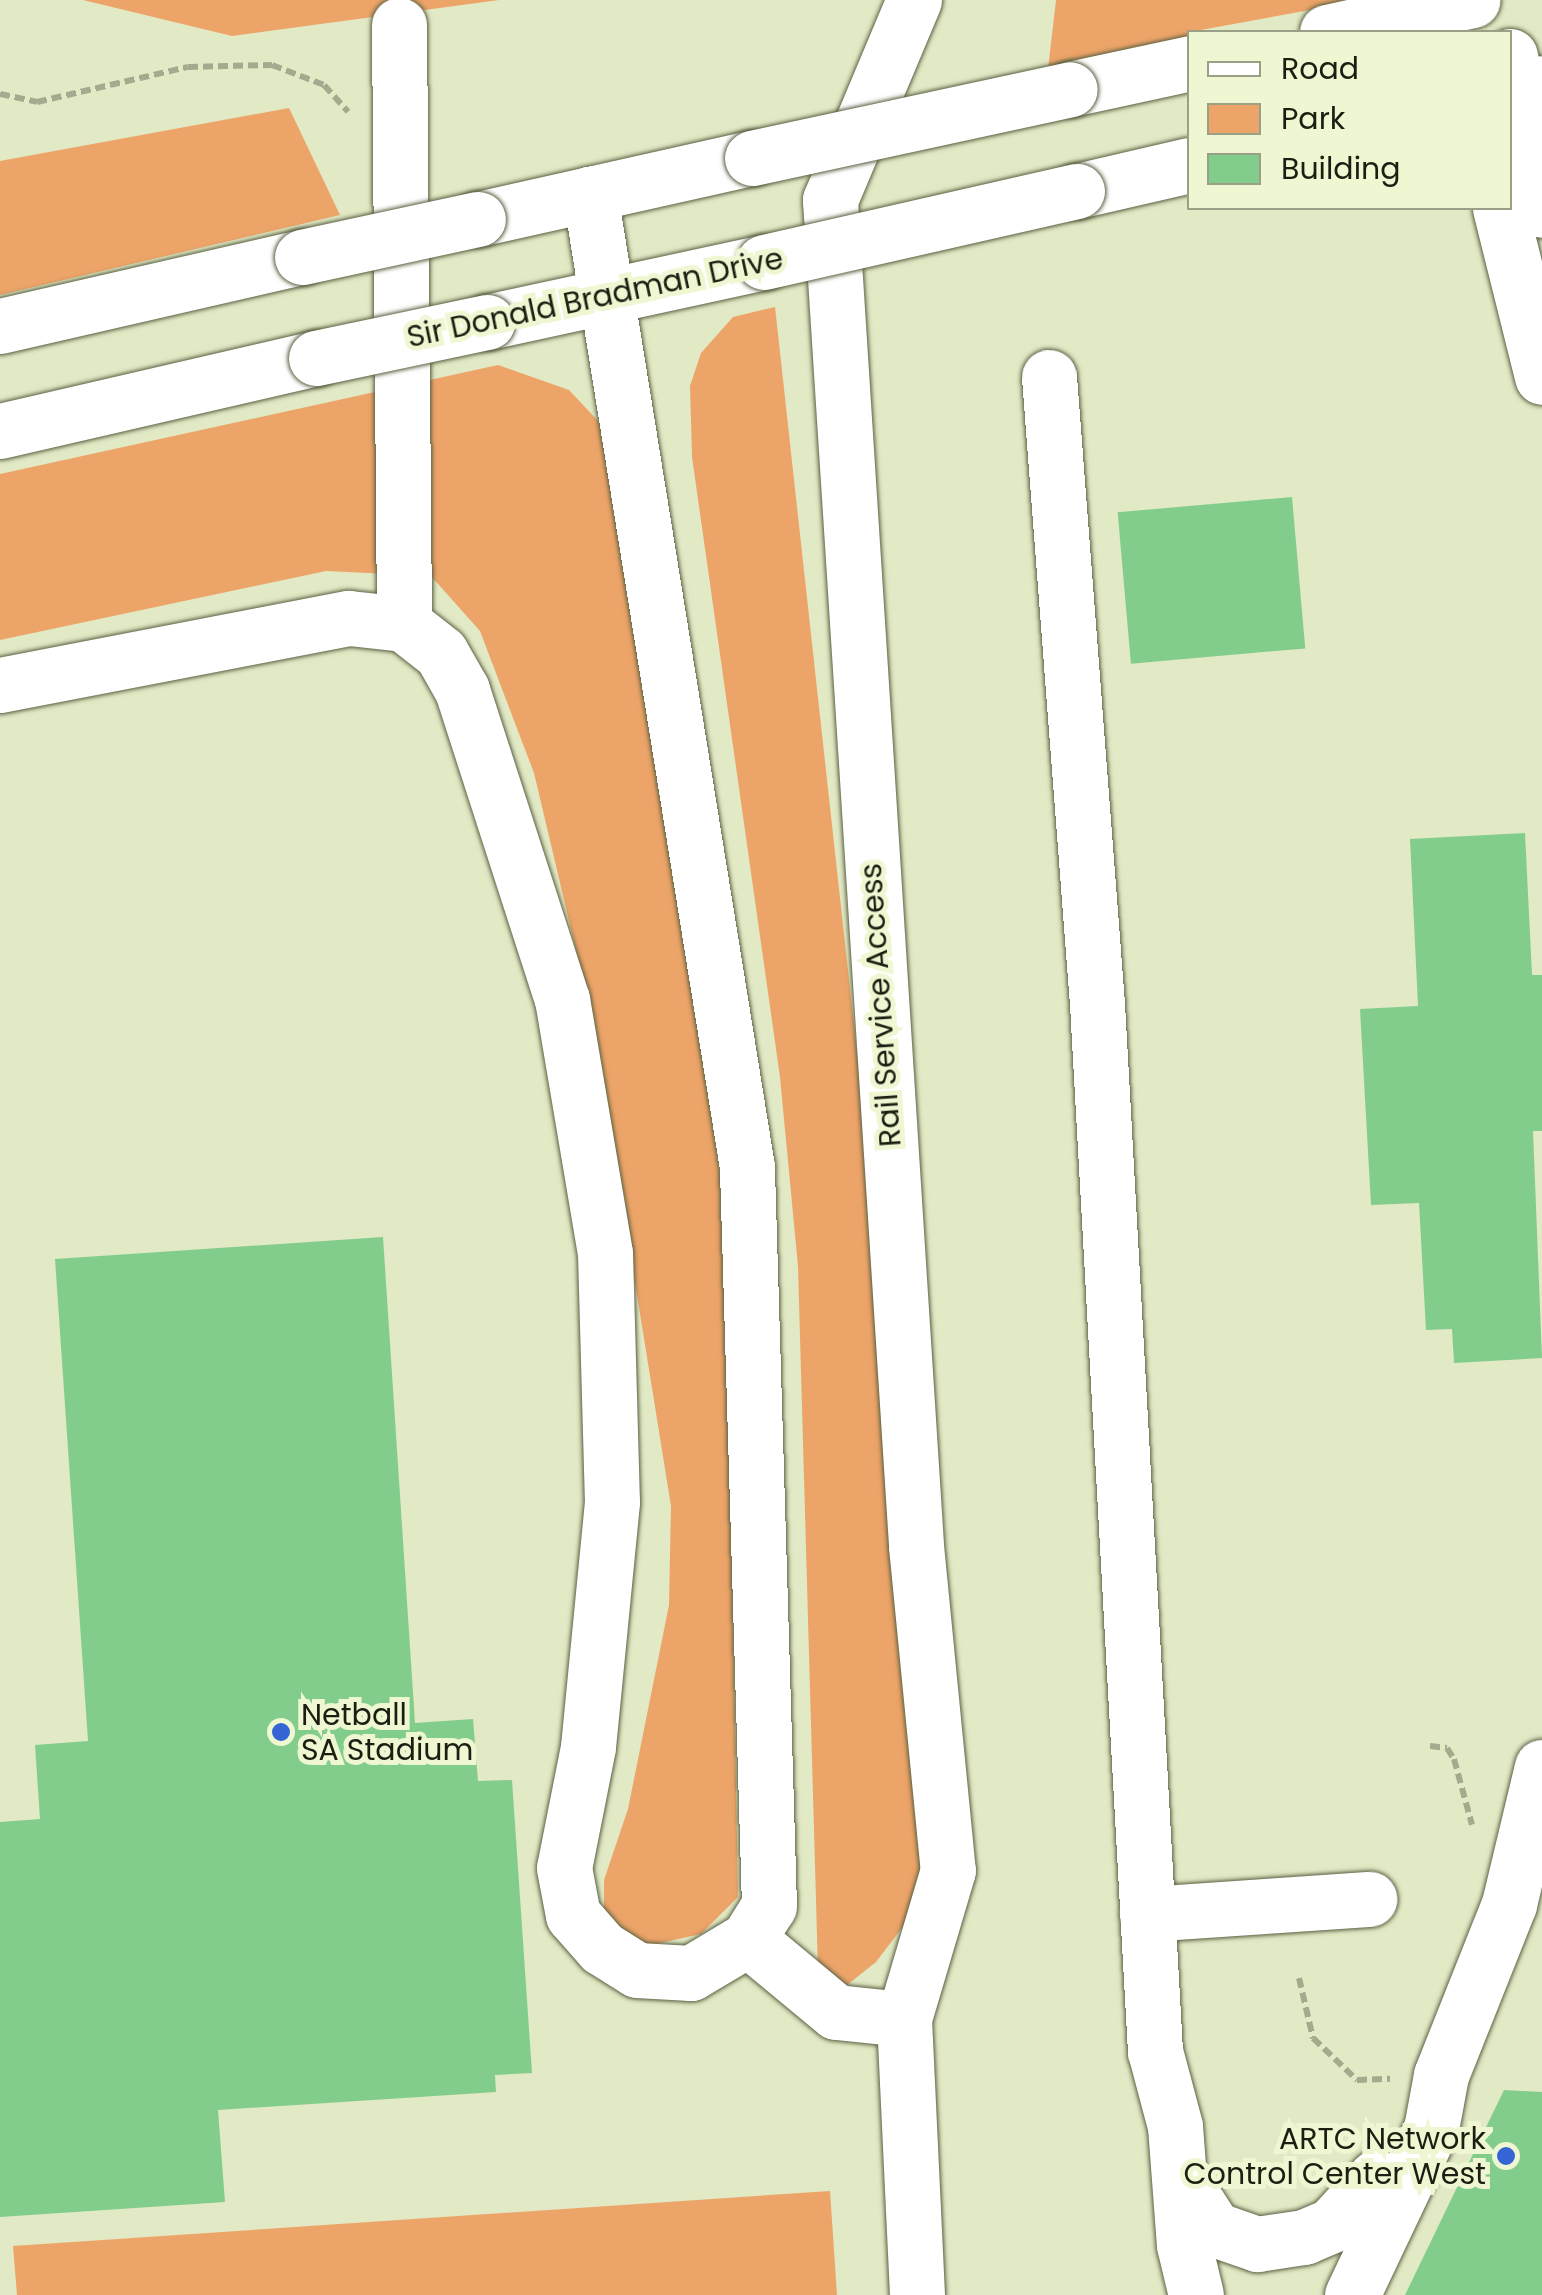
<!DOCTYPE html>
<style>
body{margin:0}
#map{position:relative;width:1542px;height:2295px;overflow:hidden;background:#e1e9c5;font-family:Poppins,sans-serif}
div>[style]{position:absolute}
.green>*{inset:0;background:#eda468}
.building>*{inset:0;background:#83cd8c;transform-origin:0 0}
.path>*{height:6px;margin-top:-3px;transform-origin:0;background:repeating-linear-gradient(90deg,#a4aa8d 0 10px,transparent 0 15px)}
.roads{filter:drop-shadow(0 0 2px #5b6142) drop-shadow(0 0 2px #5b6142)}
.minor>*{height:55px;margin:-27.5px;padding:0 27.5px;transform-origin:27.5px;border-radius:27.5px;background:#fff}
.major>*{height:55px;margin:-27.5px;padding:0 27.5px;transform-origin:27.5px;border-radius:27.5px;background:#fff}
.bridges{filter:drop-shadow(0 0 2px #5b6142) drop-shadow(0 0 2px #5b6142)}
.major-bridge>*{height:55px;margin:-27.5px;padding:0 27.5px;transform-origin:27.5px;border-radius:27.5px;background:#fff}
.dots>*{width:28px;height:28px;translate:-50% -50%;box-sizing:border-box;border:5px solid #eef7d2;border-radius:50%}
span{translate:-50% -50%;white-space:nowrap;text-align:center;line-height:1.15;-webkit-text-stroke:10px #eef7d2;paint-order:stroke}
.street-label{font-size:30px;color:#1b1e11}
.poi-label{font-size:30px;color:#1b1e11}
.left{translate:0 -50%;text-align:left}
.right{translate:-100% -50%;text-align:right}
.legend{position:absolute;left:1187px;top:30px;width:325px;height:180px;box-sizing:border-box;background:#eef7d2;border:2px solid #9aa085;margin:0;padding:12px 18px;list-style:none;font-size:30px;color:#1b1e11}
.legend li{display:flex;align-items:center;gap:20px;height:50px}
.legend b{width:50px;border:2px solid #9aa085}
</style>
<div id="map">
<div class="green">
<div style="clip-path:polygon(83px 0,499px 0,232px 36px)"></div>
<div style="clip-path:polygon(1056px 0,1365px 0,1190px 32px,1189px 38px,1048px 69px)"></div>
<div style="clip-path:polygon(289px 108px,340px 215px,0 295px,0 161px)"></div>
<div style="clip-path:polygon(775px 307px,876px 1225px,921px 1864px,908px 1920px,876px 1962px,847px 1985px,818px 1971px,798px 1266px,780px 1077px,692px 457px,690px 386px,701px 353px,733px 317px)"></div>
<div style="clip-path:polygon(498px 365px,569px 390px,615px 439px,726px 1217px,738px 1897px,701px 1934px,651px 1945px,623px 1937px,604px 1919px,604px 1880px,628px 1809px,669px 1605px,671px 1506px,593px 1022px,534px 773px,480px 631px,431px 576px,326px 571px,0 640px,0 474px)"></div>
<div style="clip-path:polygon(830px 2191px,837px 2295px,17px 2295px,13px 2246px)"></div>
</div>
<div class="building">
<div style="left:1292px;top:497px;width:152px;height:175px;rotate:85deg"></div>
<div style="clip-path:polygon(1525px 833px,1532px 975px,1542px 975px,1542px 1131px,1533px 1131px,1542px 1358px,1454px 1363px,1452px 1329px,1426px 1330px,1419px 1203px,1371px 1205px,1360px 1009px,1418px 1006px,1410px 839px)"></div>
<div style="clip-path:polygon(383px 1237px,415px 1723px,473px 1719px,478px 1781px,512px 1780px,532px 2073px,495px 2075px,496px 2092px,218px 2110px,225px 2202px,0 2217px,0 1822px,40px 1819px,35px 1745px,88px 1741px,55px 1259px)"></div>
<div style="clip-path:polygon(1504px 2090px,1542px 2092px,1542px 2295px,1405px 2295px)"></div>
</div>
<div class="path">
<div style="left:0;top:94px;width:38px;rotate:12deg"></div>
<div style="left:37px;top:102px;width:155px;rotate:-13.1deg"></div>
<div style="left:188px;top:67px;width:84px;rotate:-1.4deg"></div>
<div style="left:272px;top:65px;width:56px;rotate:21deg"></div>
<div style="left:324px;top:85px;width:36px;rotate:48deg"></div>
<div style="left:1430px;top:1746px;width:17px;rotate:7deg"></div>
<div style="left:1447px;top:1748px;width:13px;rotate:58deg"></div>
<div style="left:1454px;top:1759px;width:68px;rotate:74.7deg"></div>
<div style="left:1299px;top:1978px;width:62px;rotate:76.9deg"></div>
<div style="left:1313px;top:2038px;width:61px;rotate:43.7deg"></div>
<div style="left:1357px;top:2080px;width:33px;rotate:-2deg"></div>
</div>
<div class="roads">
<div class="minor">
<div style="left:914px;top:0;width:217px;rotate:112.8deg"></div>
<div style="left:830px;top:200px;width:1349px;rotate:86.34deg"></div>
<div style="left:916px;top:1546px;width:326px;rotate:84.4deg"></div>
<div style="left:948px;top:1870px;width:155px;rotate:106.5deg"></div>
<div style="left:904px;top:2019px;width:276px;rotate:87.3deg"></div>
<div style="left:399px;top:25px;width:599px;rotate:89.52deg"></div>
<div style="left:1510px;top:56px;width:157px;rotate:78.3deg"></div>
<div style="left:1500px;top:208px;width:174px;rotate:76deg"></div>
<div style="left:1049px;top:377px;width:629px;rotate:85.62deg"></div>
<div style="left:1097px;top:1004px;width:1049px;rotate:86.83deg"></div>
<div style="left:1155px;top:2051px;width:78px;rotate:75.1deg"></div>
<div style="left:1175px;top:2126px;width:119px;rotate:85.7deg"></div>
<div style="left:1184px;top:2245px;width:51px;rotate:76.5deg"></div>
<div style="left:0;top:685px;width:355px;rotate:-10.9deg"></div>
<div style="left:349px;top:618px;width:55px;rotate:6.2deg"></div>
<div style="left:404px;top:624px;width:47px;rotate:38.1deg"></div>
<div style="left:441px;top:653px;width:43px;rotate:60.4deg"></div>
<div style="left:462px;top:690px;width:325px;rotate:72.1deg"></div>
<div style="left:562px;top:999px;width:258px;rotate:80.4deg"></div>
<div style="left:605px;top:1253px;width:249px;rotate:88.4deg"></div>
<div style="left:612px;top:1502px;width:246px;rotate:95.6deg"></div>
<div style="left:588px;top:1747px;width:123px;rotate:101.2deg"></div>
<div style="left:564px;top:1868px;width:48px;rotate:79.2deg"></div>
<div style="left:573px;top:1915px;width:44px;rotate:48.7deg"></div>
<div style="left:602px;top:1948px;width:41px;rotate:32.2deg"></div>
<div style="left:637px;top:1970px;width:54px;rotate:3.2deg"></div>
<div style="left:691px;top:1973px;width:66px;rotate:-30.8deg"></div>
<div style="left:748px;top:1939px;width:39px;rotate:-58deg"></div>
<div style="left:769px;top:1906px;width:739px;rotate:-91.71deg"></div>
<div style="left:747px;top:1167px;width:986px;rotate:-99.17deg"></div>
<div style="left:1147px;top:1914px;width:223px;rotate:-3.9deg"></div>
<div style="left:748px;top:1939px;width:114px;rotate:39.7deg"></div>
<div style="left:836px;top:2012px;width:68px;rotate:5.9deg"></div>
<div style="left:1180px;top:2176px;width:63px;rotate:57.3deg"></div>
<div style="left:1214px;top:2229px;width:46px;rotate:19.2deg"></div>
<div style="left:1257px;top:2244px;width:48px;rotate:-8.5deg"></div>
<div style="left:1304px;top:2237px;width:30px;rotate:-23deg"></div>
<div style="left:1332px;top:2225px;width:65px;rotate:-47.5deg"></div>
<div style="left:1352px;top:2295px;width:184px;rotate:-64.6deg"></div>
<div style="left:1431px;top:2129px;width:55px;rotate:-79.5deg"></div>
<div style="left:1441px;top:2075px;width:184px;rotate:-68.3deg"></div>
<div style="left:1509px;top:1904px;width:141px;rotate:-76.5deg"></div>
</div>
<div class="major">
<div style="left:1327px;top:32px;width:149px;rotate:-12.4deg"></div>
<div style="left:1070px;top:89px;width:123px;rotate:-12.2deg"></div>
<div style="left:1510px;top:90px;width:33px;rotate:-12deg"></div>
<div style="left:1077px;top:191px;width:116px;rotate:-13deg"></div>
<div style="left:478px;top:219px;width:281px;rotate:-12.6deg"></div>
<div style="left:487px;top:322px;width:283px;rotate:-12.2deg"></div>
<div style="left:0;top:326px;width:310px;rotate:-12.9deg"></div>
<div style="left:0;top:431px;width:324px;rotate:-13deg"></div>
</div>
</div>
<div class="bridges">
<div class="major-bridge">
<div style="left:752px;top:158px;width:325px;rotate:-12.2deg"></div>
<div style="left:302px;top:257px;width:180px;rotate:-12.2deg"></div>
<div style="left:764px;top:262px;width:321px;rotate:-12.8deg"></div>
<div style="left:316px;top:358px;width:175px;rotate:-11.9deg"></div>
</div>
</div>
<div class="dots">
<div style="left:281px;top:1732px;background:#3565d5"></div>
<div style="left:1506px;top:2156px;background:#3565d5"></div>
</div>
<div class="street-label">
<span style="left:595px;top:298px;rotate:-12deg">Sir Donald Bradman Drive</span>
<span style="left:881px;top:1005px;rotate:-94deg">Rail Service Access</span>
</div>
<div class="poi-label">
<span class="left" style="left:301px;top:1732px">Netball<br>SA Stadium</span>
<span class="right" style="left:1486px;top:2156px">ARTC Network<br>Control Center West</span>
</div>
<ul class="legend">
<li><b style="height:12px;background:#fff"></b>Road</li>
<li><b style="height:28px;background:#eda468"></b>Park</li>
<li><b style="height:28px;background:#83cd8c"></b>Building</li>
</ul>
</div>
